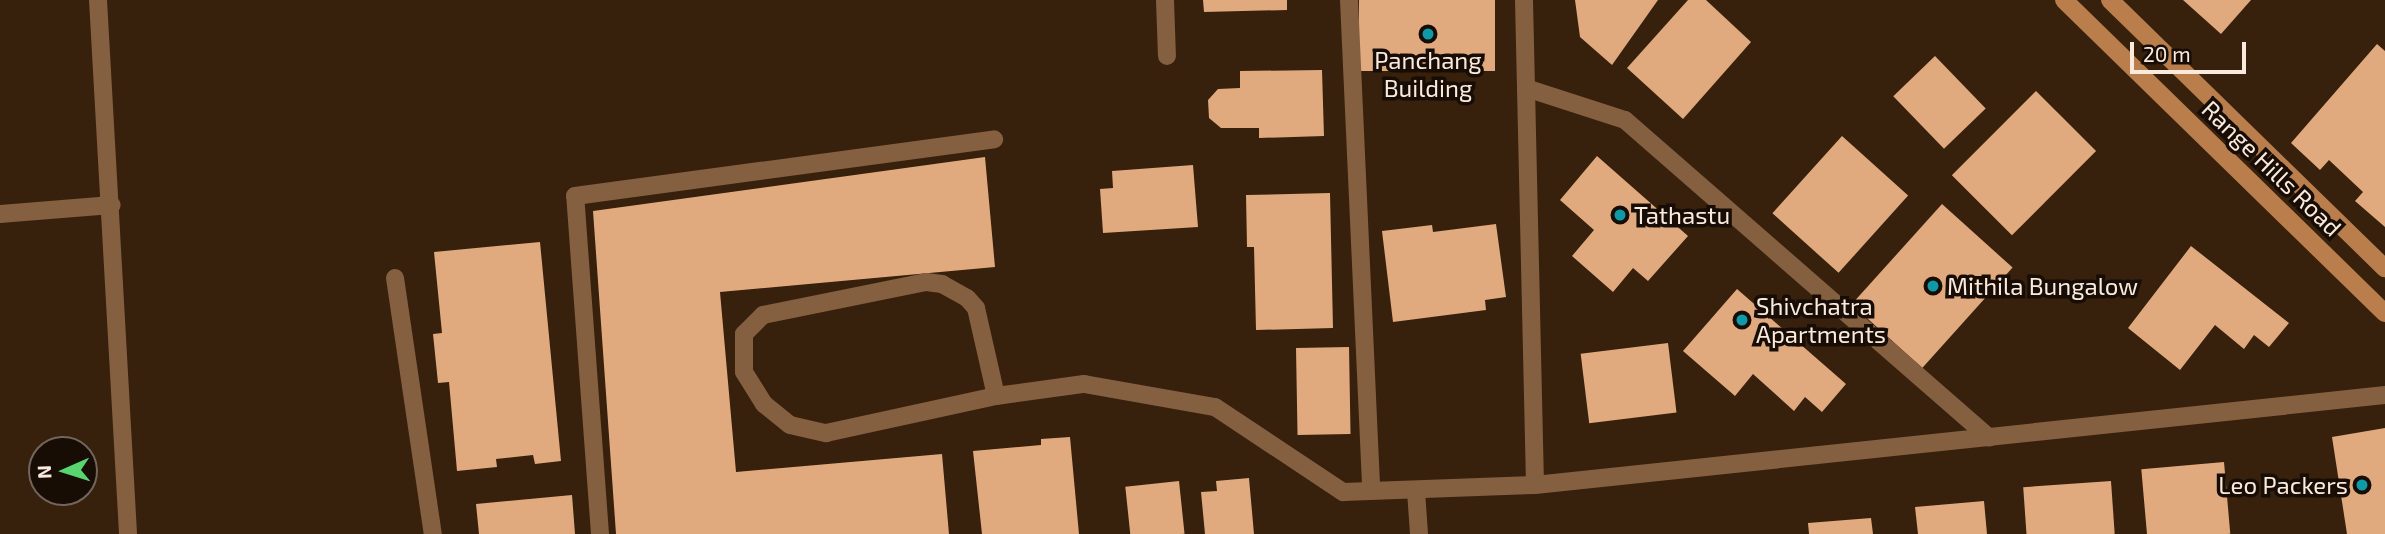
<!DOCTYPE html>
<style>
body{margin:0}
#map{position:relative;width:2385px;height:534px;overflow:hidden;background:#37200c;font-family:"Exo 2",sans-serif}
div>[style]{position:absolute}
.building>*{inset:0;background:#e0aa7e;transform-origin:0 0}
.lane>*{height:18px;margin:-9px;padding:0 9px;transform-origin:9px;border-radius:9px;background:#845f40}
.street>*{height:18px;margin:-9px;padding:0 9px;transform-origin:9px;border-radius:9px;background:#845f40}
.secondary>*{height:18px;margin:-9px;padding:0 9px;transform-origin:9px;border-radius:9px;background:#b97e4b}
.dots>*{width:19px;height:19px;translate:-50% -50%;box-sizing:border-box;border:4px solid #170d05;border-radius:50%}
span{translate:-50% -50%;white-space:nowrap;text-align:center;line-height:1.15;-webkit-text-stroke:7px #170d05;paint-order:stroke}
.poi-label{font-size:24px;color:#faeadd}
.left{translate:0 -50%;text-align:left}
.right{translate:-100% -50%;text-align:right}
.street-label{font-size:24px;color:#faeadd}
.north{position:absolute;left:28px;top:436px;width:70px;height:70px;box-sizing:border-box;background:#170d05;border:2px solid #72655b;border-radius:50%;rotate:267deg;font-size:19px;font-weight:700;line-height:28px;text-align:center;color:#faeadd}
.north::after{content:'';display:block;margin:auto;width:24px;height:32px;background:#59d56f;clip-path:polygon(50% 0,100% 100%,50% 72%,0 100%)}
.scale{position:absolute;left:2130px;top:42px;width:116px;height:32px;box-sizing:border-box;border:4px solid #faeadd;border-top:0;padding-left:9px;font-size:21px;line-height:24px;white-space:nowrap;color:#faeadd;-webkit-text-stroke:5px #170d05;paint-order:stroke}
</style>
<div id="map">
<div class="building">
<div style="clip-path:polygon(1203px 0,1287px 0,1287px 10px,1204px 12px)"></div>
<div style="left:1359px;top:0;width:136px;height:71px"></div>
<div style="clip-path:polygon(1575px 0,1658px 0,1612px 65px,1580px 37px)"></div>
<div style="clip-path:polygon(1688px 0,1706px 0,1751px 42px,1683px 119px,1627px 68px)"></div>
<div style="clip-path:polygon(2183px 0,2251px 0,2221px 34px)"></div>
<div style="clip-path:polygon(2377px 44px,2385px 51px,2385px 227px,2355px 201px,2363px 192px,2329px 160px,2320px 170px,2291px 143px)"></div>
<div style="left:1935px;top:56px;width:73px;height:58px;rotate:46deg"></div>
<div style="clip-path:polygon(1322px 70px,1324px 136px,1259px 138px,1259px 128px,1221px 128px,1209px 118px,1208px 100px,1218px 89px,1240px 88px,1240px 71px)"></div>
<div style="left:2036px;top:91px;width:85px;height:119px;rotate:45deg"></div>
<div style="left:1842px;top:136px;width:89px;height:104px;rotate:42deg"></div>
<div style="clip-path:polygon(1597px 156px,1688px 236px,1648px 281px,1633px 268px,1613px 292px,1572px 256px,1594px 230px,1560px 200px)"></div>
<div style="clip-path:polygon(985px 157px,995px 267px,720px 292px,736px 472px,942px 454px,949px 534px,616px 534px,593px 211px)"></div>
<div style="clip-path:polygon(1193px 165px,1198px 227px,1103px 233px,1100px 189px,1113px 188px,1112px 171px)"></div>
<div style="clip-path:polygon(1330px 193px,1333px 328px,1256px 330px,1254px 247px,1247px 247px,1246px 195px)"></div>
<div style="left:1942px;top:204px;width:95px;height:135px;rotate:42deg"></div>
<div style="clip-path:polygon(1496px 224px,1506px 297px,1485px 300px,1486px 310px,1393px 322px,1382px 231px,1432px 225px,1433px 232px)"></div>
<div style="clip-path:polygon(540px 242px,561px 461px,535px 464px,533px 455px,496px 459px,497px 467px,457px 471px,449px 382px,438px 383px,433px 334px,442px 333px,434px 252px)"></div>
<div style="clip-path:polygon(2191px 246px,2289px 323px,2269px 347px,2254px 335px,2244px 349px,2215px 325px,2180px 370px,2128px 328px)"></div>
<div style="clip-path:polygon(1737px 289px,1846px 384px,1822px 412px,1805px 397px,1794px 411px,1753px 374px,1735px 396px,1683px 351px)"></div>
<div style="left:1668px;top:343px;width:70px;height:88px;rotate:83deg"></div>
<div style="left:1349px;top:347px;width:87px;height:53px;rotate:89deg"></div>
<div style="clip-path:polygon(2385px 428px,2385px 534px,2347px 534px,2332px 437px)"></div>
<div style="clip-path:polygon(1070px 437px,1079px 534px,982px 534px,973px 451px,1041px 445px,1041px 439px)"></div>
<div style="left:2224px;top:462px;width:72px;height:83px;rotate:85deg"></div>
<div style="clip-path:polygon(1249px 478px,1254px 534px,1205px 534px,1201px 492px,1217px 491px,1216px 481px)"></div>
<div style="left:1179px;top:481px;width:53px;height:54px;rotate:84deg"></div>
<div style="left:2111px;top:481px;width:53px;height:88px;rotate:86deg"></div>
<div style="clip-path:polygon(572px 495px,575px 534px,479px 534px,476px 504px)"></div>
<div style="clip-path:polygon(1984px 501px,1987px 534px,1918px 534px,1915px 507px)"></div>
<div style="clip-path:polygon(1871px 518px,1873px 534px,1809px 534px,1808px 523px)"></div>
</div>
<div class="lane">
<div style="left:98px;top:0;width:535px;rotate:86.78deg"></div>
<div style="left:0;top:214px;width:112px;rotate:-4.6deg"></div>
</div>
<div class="street">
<div style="left:1165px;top:0;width:56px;rotate:88deg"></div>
<div style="left:1349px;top:0;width:491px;rotate:87.4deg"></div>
<div style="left:1524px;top:0;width:485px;rotate:88.7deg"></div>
<div style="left:1526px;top:88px;width:104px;rotate:17.9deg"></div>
<div style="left:1625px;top:120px;width:483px;rotate:41.1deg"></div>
<div style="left:395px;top:278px;width:259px;rotate:81.6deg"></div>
<div style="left:996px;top:396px;width:90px;rotate:-102.8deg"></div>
<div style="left:976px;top:308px;width:13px;rotate:-132deg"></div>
<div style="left:967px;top:298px;width:29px;rotate:-151deg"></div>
<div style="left:942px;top:284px;width:16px;rotate:-173deg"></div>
<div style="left:926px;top:282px;width:166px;rotate:168.6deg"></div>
<div style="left:763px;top:315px;width:27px;rotate:135deg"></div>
<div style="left:744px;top:334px;width:38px;rotate:90deg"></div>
<div style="left:744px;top:372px;width:38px;rotate:58deg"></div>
<div style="left:764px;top:404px;width:33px;rotate:39deg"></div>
<div style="left:790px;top:425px;width:37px;rotate:13deg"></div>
<div style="left:826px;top:433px;width:174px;rotate:-12.3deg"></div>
<div style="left:996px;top:396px;width:89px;rotate:-7.8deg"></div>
<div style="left:1084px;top:384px;width:133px;rotate:10deg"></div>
<div style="left:1215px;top:407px;width:154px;rotate:33.6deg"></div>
<div style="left:1343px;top:492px;width:192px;rotate:-2.1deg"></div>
<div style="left:1535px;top:485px;width:855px;rotate:-6.04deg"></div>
<div style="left:1416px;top:491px;width:43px;rotate:86deg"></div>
<div style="left:600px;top:534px;width:339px;rotate:-94.2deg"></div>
<div style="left:575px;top:196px;width:423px;rotate:-7.7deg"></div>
</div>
<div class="secondary">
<div style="left:2064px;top:0;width:448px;rotate:44.3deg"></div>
<div style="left:2110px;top:0;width:384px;rotate:44.3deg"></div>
</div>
<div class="dots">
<div style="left:1428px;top:34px;background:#0f9aa8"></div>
<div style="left:1620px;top:215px;background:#0f9aa8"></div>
<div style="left:1933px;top:286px;background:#0f9aa8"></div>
<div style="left:1742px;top:320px;background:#0f9aa8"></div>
<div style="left:2362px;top:485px;background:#0f9aa8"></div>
</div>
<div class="poi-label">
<span style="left:1428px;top:74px">Panchang<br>Building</span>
<span class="left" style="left:1634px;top:215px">Tathastu</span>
<span class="left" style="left:1947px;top:286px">Mithila Bungalow</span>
<span class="left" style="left:1756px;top:320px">Shivchatra<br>Apartments</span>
<span class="right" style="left:2348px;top:485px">Leo Packers</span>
</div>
<div class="street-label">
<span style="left:2272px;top:168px;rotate:44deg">Range Hills Road</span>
</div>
<div class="north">N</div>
<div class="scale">20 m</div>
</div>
